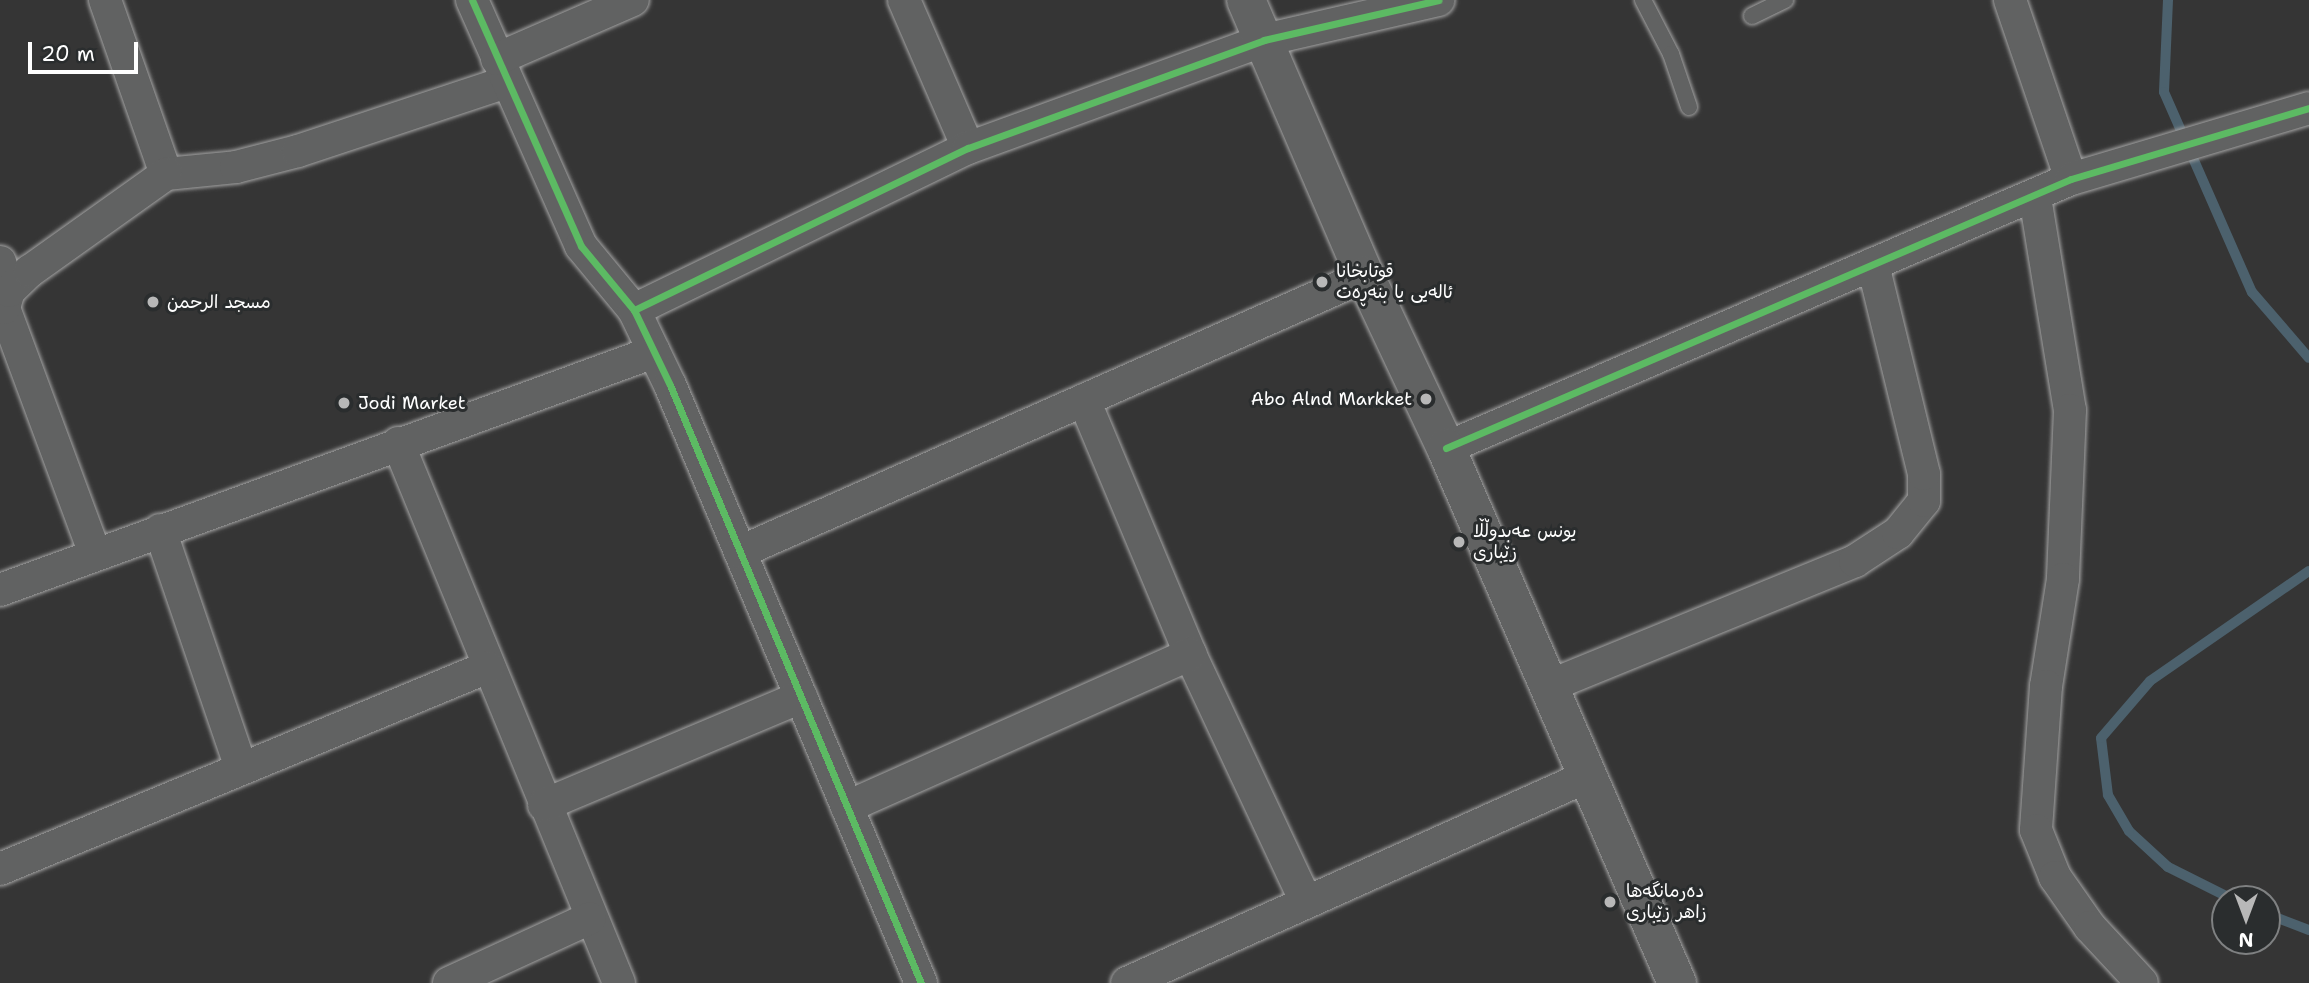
<!DOCTYPE html>
<meta charset="utf-8">
<style>
body{margin:0}
#map{position:relative;width:2309px;height:983px;overflow:hidden;background:#353535;font-family:"Shantell Sans","Playpen Sans Arabic",sans-serif}
div>[style]{position:absolute}
.stream>*{height:10px;margin:-5px;padding:0 5px;transform-origin:5px;border-radius:5px;background:#4c616d}
.roads{filter:drop-shadow(0 0 2px #a4a4a4) drop-shadow(0 0 2px #a4a4a4)}
.service>*{height:16px;margin:-8px;padding:0 8px;transform-origin:8px;border-radius:8px;background:#616262}
.minor>*{height:32px;margin:-16px;padding:0 16px;transform-origin:16px;border-radius:16px;background:#616262}
.secondary>*{height:38px;margin:-19px;padding:0 19px;transform-origin:19px;border-radius:19px;background:#616262}
.cycleway>*{height:7px;margin:-3.5px;padding:0 3.5px;transform-origin:3.5px;border-radius:3.5px;background:#5cba63}
.dots>*{width:19px;height:19px;translate:-50% -50%;box-sizing:border-box;border:4px solid #2a2d2e;border-radius:50%}
span{translate:-50% -50%;white-space:nowrap;text-align:center;line-height:1.15;-webkit-text-stroke:6px #2a2d2e;paint-order:stroke}
.poi-label{font-size:18px;color:#fff}
.left{translate:0 -50%;text-align:left}
.right{translate:-100% -50%;text-align:right}
.north{position:absolute;left:2211px;top:885px;width:70px;height:70px;box-sizing:border-box;background:#2a2d2e;border:2px solid #7f8182;border-radius:50%;rotate:180deg;font-size:19px;font-weight:700;line-height:28px;text-align:center;color:#fff}
.north::after{content:'';display:block;margin:auto;width:24px;height:32px;background:#b8b8b8;clip-path:polygon(50% 0,100% 100%,50% 72%,0 100%)}
.scale{position:absolute;left:28px;top:42px;width:110px;height:32px;box-sizing:border-box;border:4px solid #fff;border-top:0;padding-left:9px;font-size:21px;line-height:24px;white-space:nowrap;color:#fff;-webkit-text-stroke:5px #2a2d2e;paint-order:stroke}
</style>
<div id="map">
<div class="stream">
<div style="left:2168px;top:0;width:92px;rotate:92.5deg"></div>
<div style="left:2164px;top:92px;width:219px;rotate:66.3deg"></div>
<div style="left:2252px;top:292px;width:87px;rotate:49.2deg"></div>
<div style="left:2232px;top:899px;width:72px;rotate:-153.4deg"></div>
<div style="left:2168px;top:867px;width:53px;rotate:-137.3deg"></div>
<div style="left:2129px;top:831px;width:42px;rotate:-120.3deg"></div>
<div style="left:2108px;top:795px;width:57px;rotate:-97deg"></div>
<div style="left:2101px;top:738px;width:75px;rotate:-49.3deg"></div>
<div style="left:2150px;top:681px;width:193px;rotate:-34.7deg"></div>
<div style="left:2267px;top:914px;width:45px;rotate:20.9deg"></div>
</div>
<div class="roads">
<div class="service">
<div style="left:1643px;top:0;width:61px;rotate:62.6deg"></div>
<div style="left:1671px;top:54px;width:56px;rotate:71.2deg"></div>
<div style="left:1752px;top:16px;width:37px;rotate:-26deg"></div>
</div>
<div class="minor">
<div style="left:105px;top:0;width:184px;rotate:70.7deg"></div>
<div style="left:166px;top:174px;width:70px;rotate:-5.7deg"></div>
<div style="left:236px;top:167px;width:64px;rotate:-14.5deg"></div>
<div style="left:298px;top:151px;width:220px;rotate:-18.3deg"></div>
<div style="left:472px;top:0;width:269px;rotate:66.1deg"></div>
<div style="left:581px;top:246px;width:83px;rotate:50.4deg"></div>
<div style="left:634px;top:310px;width:83px;rotate:64.4deg"></div>
<div style="left:670px;top:385px;width:649px;rotate:67.23deg"></div>
<div style="left:904px;top:0;width:161px;rotate:66.6deg"></div>
<div style="left:2010px;top:0;width:189px;rotate:71.2deg"></div>
<div style="left:497px;top:59px;width:148px;rotate:-23.5deg"></div>
<div style="left:2035px;top:197px;width:216px;rotate:80.7deg"></div>
<div style="left:2070px;top:410px;width:169px;rotate:92.4deg"></div>
<div style="left:2063px;top:579px;width:108px;rotate:99deg"></div>
<div style="left:2046px;top:686px;width:144px;rotate:94deg"></div>
<div style="left:2036px;top:830px;width:51px;rotate:68deg"></div>
<div style="left:2055px;top:877px;width:61px;rotate:55deg"></div>
<div style="left:2090px;top:927px;width:76px;rotate:47.1deg"></div>
<div style="left:0;top:262px;width:30px;rotate:73deg"></div>
<div style="left:634px;top:310px;width:371px;rotate:-25.9deg"></div>
<div style="left:968px;top:148px;width:315px;rotate:-20deg"></div>
<div style="left:1264px;top:40px;width:179px;rotate:-12.9deg"></div>
<div style="left:1084px;top:400px;width:275px;rotate:67.3deg"></div>
<div style="left:1190px;top:654px;width:274px;rotate:64.9deg"></div>
<div style="left:398px;top:443px;width:583px;rotate:67.74deg"></div>
<div style="left:1446px;top:448px;width:680px;rotate:-23.29deg"></div>
<div style="left:2071px;top:179px;width:248px;rotate:-16.6deg"></div>
<div style="left:160px;top:530px;width:251px;rotate:71.2deg"></div>
<div style="left:740px;top:552px;width:683px;rotate:-23.83deg"></div>
<div style="left:95px;top:554px;width:262px;rotate:-110.3deg"></div>
<div style="left:4px;top:308px;width:18px;rotate:-74deg"></div>
<div style="left:9px;top:291px;width:29px;rotate:-44deg"></div>
<div style="left:30px;top:271px;width:167px;rotate:-35.5deg"></div>
<div style="left:0;top:590px;width:696px;rotate:-20deg"></div>
<div style="left:1549px;top:686px;width:331px;rotate:-22.2deg"></div>
<div style="left:1855px;top:561px;width:51px;rotate:-33.1deg"></div>
<div style="left:1898px;top:533px;width:41px;rotate:-50.9deg"></div>
<div style="left:1924px;top:501px;width:27px;rotate:-90deg"></div>
<div style="left:1924px;top:474px;width:216px;rotate:-103.7deg"></div>
<div style="left:544px;top:805px;width:279px;rotate:-22.8deg"></div>
<div style="left:847px;top:807px;width:376px;rotate:-24deg"></div>
<div style="left:0;top:869px;width:528px;rotate:-22.49deg"></div>
<div style="left:449px;top:983px;width:155px;rotate:-24.7deg"></div>
<div style="left:1127px;top:983px;width:505px;rotate:-24.18deg"></div>
</div>
<div class="secondary">
<div style="left:1246px;top:0;width:301px;rotate:66.7deg"></div>
<div style="left:1365px;top:276px;width:190px;rotate:64.8deg"></div>
<div style="left:1446px;top:448px;width:583px;rotate:66.65deg"></div>
</div>
</div>
<div class="cycleway">
<div style="left:472px;top:0;width:269px;rotate:66.1deg"></div>
<div style="left:581px;top:246px;width:83px;rotate:50.4deg"></div>
<div style="left:634px;top:310px;width:83px;rotate:64.4deg"></div>
<div style="left:670px;top:385px;width:649px;rotate:67.23deg"></div>
<div style="left:634px;top:310px;width:371px;rotate:-25.9deg"></div>
<div style="left:968px;top:148px;width:315px;rotate:-20deg"></div>
<div style="left:1264px;top:40px;width:179px;rotate:-12.9deg"></div>
<div style="left:1446px;top:448px;width:680px;rotate:-23.29deg"></div>
<div style="left:2071px;top:179px;width:248px;rotate:-16.6deg"></div>
</div>
<div class="dots">
<div style="left:1322px;top:282px;background:#b8b8b8"></div>
<div style="left:153px;top:302px;background:#b8b8b8"></div>
<div style="left:1426px;top:399px;background:#b8b8b8"></div>
<div style="left:344px;top:403px;background:#b8b8b8"></div>
<div style="left:1459px;top:542px;background:#b8b8b8"></div>
<div style="left:1610px;top:902px;background:#b8b8b8"></div>
</div>
<div class="poi-label">
<span class="left" style="left:1336px;top:282px">قوتابخانا<br>ئالەیی یا بنەڕەت</span>
<span class="left" style="left:167px;top:302px">مسجد الرحمن</span>
<span class="right" style="left:1412px;top:399px">Abo Alnd Markket</span>
<span class="left" style="left:358px;top:403px">Jodi Market</span>
<span class="left" style="left:1473px;top:542px">یونس عەبدوڵڵا<br>زێباری</span>
<span class="left" style="left:1626px;top:902px">دەرمانگەھا<br>زاهر زێباری</span>
</div>
<div class="north">N</div>
<div class="scale">20 m</div>
</div>
